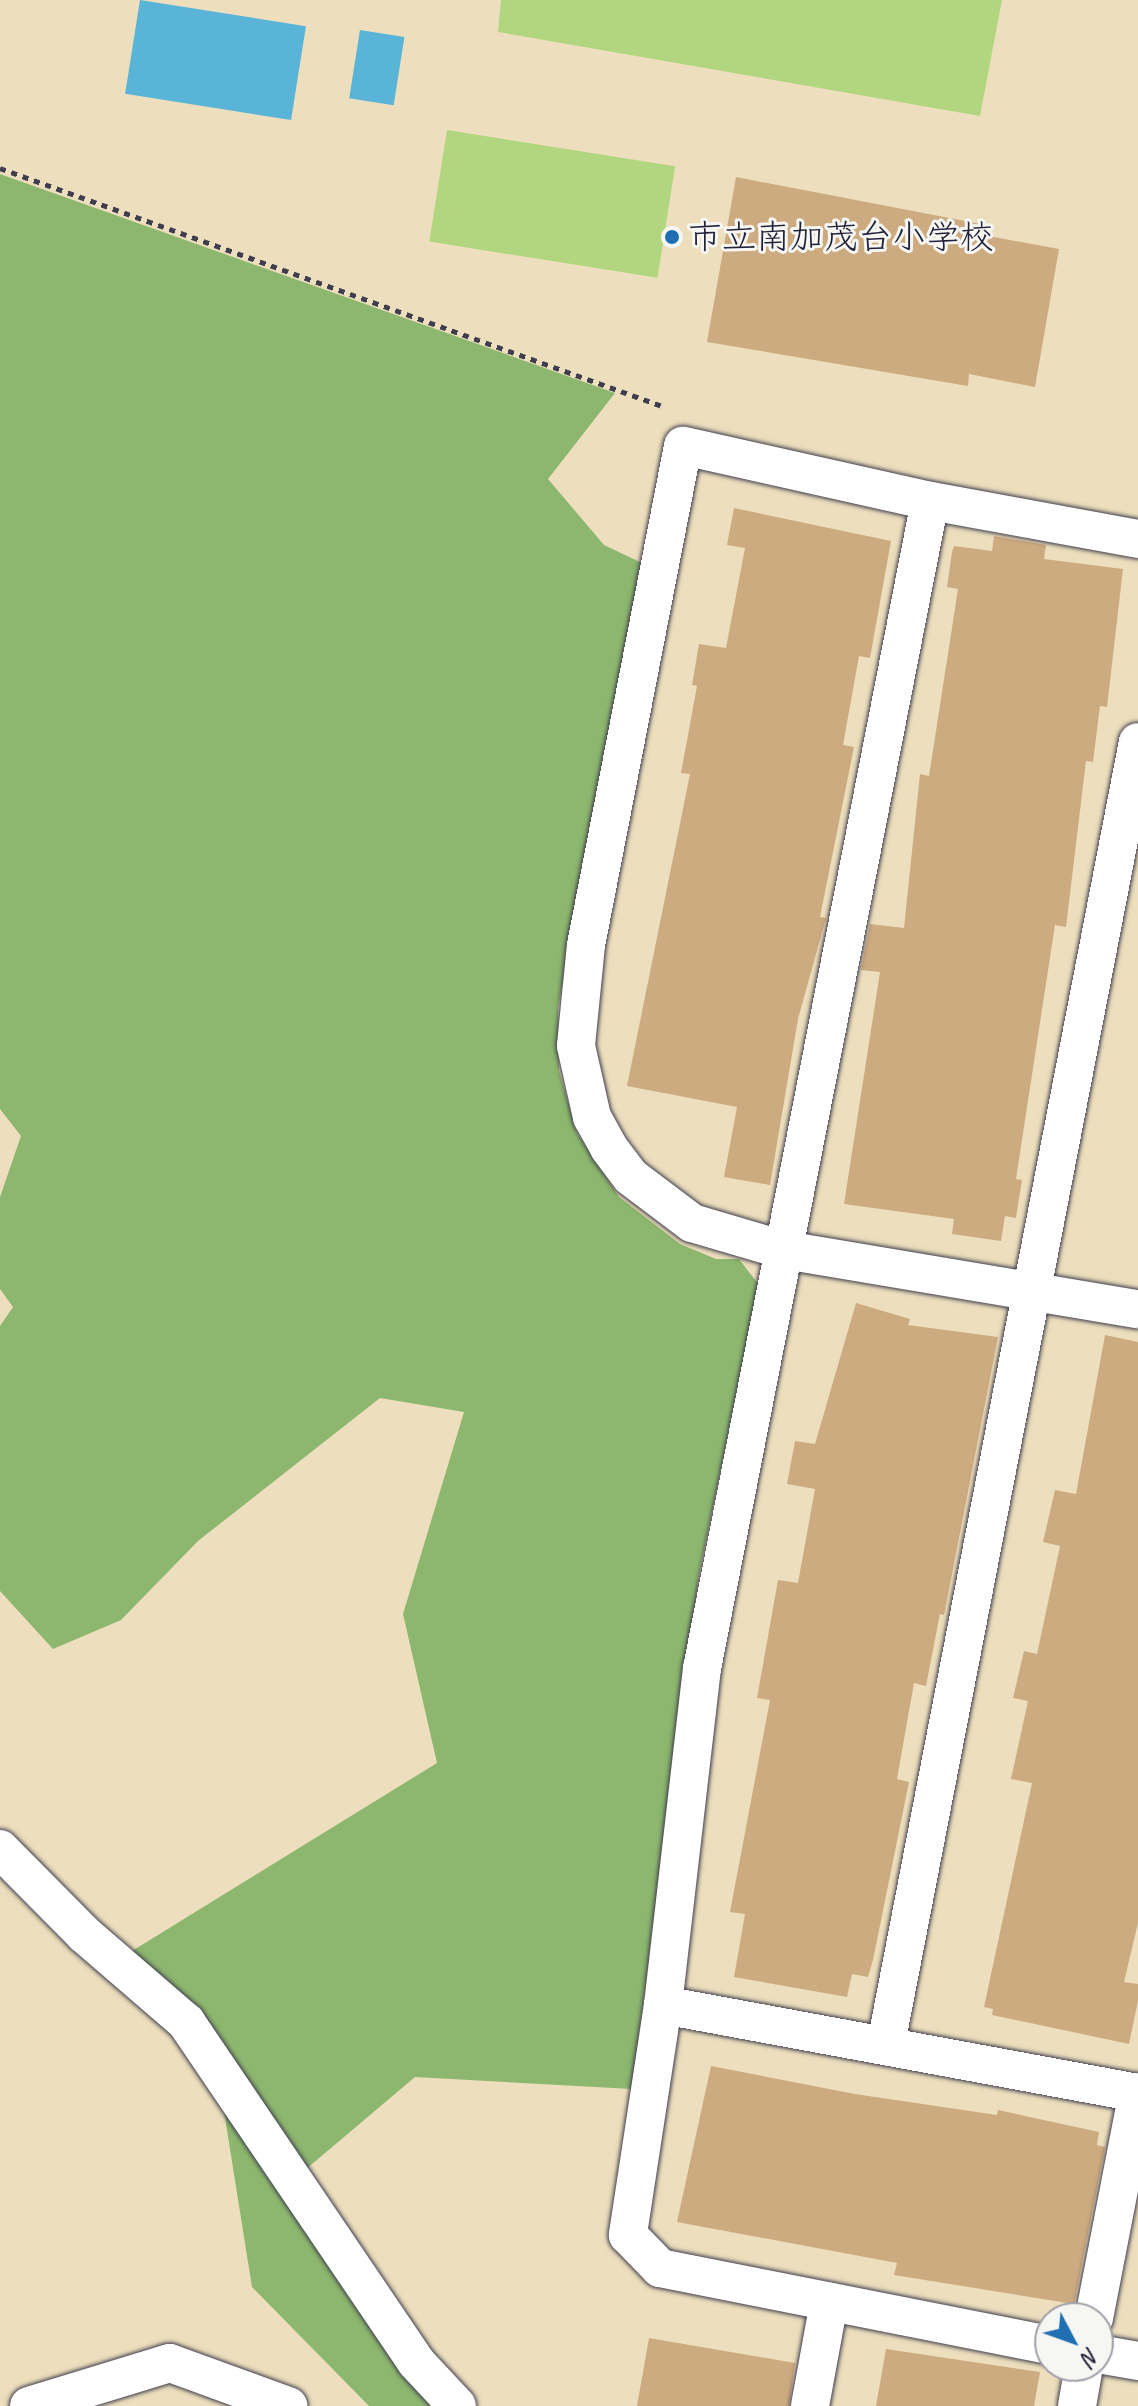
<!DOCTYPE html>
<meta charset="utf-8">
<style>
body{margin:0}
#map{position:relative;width:1138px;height:2406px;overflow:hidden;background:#eddfbd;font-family:Caveat,"Klee One",sans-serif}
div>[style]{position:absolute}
.green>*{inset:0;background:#b2d67f;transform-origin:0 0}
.forest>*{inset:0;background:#8db76e}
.water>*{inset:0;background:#5ab4d8;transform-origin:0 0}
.building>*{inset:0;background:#cdab80}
.path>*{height:5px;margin-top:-2.5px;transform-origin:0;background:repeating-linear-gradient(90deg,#403e4e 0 6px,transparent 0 12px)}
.roads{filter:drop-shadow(0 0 2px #403e4e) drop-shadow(0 0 2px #403e4e)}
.street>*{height:38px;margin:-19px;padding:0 19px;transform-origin:19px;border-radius:19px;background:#fff}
.dots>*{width:22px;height:22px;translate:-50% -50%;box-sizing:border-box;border:4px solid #f6f6f2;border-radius:50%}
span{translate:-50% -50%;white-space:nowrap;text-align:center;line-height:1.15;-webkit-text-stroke:6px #f6f6f2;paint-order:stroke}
.poi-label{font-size:34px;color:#22223b}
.left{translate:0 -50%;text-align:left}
.north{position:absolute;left:1034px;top:2302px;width:80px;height:80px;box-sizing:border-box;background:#f6f6f2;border:2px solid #a1a1a9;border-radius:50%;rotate:131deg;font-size:22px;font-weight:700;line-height:32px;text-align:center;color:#22223b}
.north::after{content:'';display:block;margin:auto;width:28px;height:36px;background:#1f6fb2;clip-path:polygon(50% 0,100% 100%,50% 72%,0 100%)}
</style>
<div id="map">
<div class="green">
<div style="clip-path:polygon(501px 0,1002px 0,980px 116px,498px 32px)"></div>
<div style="left:447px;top:130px;width:231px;height:113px;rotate:9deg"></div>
</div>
<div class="forest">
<div style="clip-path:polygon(0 174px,615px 393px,548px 479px,604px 545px,644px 564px,558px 1007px,559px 1071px,577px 1133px,619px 1197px,680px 1244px,716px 1259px,739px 1259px,759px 1285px,699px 1574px,632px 2089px,415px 2077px,299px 2175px,124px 1956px,437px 1763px,403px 1614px,464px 1412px,380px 1398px,198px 1541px,121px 1620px,53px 1649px,0 1591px,0 1326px,13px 1307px,0 1289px,0 1197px,21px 1136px,0 1109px)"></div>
<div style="clip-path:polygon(222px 2099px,452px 2406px,369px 2406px,252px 2287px)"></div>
</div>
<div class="water">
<div style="left:140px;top:0;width:168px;height:95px;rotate:9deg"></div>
<div style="left:360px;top:30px;width:45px;height:69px;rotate:9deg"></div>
</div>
<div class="building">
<div style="clip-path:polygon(736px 177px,986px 225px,983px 235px,1059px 249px,1035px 387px,969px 374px,968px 386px,707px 342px)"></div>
<div style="clip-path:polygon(734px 508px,891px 541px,870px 658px,859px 656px,843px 745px,854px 747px,820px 917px,826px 918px,798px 1019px,770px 1185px,724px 1177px,737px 1107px,627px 1086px,690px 774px,681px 773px,697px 686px,692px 685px,699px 644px,726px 648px,745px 548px,727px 545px)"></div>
<div style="clip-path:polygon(994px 536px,1046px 545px,1044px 559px,1123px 569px,1107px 707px,1100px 706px,1093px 762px,1086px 761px,1066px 927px,1055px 925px,1016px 1179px,1022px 1180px,1016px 1218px,1005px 1216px,1001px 1241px,952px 1234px,954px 1219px,844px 1204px,880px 972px,861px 970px,870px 924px,904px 928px,920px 774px,929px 776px,958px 589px,947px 587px,952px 552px,954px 546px,992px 551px)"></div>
<div style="clip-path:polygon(856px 1303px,910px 1319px,908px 1325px,998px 1337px,944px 1615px,940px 1614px,926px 1686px,914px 1683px,897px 1779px,909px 1782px,873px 1960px,868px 1977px,852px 1974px,847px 1997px,734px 1977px,745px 1914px,730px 1912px,770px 1700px,757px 1698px,778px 1580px,798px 1583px,815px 1489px,787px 1484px,795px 1441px,815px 1444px)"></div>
<div style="clip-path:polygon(1105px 1335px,1138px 1342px,1138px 1923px,1124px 1982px,1138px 1984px,1138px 2001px,1129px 2044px,992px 2015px,993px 2009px,984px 2007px,1032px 1783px,1011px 1779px,1028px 1701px,1013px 1698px,1024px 1651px,1037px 1654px,1060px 1546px,1043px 1542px,1055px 1490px,1076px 1494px)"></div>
<div style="clip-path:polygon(711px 2066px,855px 2094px,997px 2115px,998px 2110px,1099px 2132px,1097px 2145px,1105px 2147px,1074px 2304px,894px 2275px,897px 2263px,677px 2222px)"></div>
<div style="clip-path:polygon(649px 2338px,795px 2363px,789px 2406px,637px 2406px)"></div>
<div style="clip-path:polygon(886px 2349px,1040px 2372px,1034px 2406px,876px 2406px)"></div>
</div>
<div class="path">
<div style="left:0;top:168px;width:707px;rotate:19.77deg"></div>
</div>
<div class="roads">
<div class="street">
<div style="left:930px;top:501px;width:1189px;rotate:101.05deg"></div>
<div style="left:702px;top:1668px;width:339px;rotate:96.6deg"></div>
<div style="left:663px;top:2005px;width:233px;rotate:98.7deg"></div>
<div style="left:628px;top:2235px;width:46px;rotate:45.9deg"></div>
<div style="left:660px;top:2268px;width:398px;rotate:11.2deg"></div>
<div style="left:1138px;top:539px;width:211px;rotate:-169.6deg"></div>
<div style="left:930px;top:501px;width:253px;rotate:-167.4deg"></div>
<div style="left:683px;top:446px;width:508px;rotate:101deg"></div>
<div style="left:586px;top:945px;width:101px;rotate:95.7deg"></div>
<div style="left:576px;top:1046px;width:73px;rotate:77.3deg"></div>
<div style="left:592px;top:1117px;width:35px;rotate:61deg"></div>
<div style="left:609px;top:1148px;width:36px;rotate:53deg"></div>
<div style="left:631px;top:1177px;width:76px;rotate:37deg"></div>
<div style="left:692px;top:1223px;width:96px;rotate:16.4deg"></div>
<div style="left:784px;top:1250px;width:359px;rotate:9.5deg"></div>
<div style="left:0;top:1849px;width:120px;rotate:45.3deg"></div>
<div style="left:84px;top:1934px;width:135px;rotate:40.8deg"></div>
<div style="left:186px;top:2022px;width:410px;rotate:55.9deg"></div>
<div style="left:416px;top:2362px;width:60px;rotate:47deg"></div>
<div style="left:663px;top:2005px;width:483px;rotate:10.5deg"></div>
<div style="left:886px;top:2044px;width:1326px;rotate:-79.05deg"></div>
<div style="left:1094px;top:2318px;width:230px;rotate:-79deg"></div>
<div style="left:1098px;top:2354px;width:41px;rotate:9.9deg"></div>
<div style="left:29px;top:2406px;width:147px;rotate:-17deg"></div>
<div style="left:170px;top:2363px;width:126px;rotate:20deg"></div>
<div style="left:810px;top:2406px;width:106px;rotate:-79.6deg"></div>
<div style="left:1077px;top:2406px;width:41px;rotate:-80.1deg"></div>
</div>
</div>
<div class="dots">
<div style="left:672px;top:237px;background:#1f6fb2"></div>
</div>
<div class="poi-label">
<span class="left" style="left:688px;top:237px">市立南加茂台小学校</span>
</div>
<div class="north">N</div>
</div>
